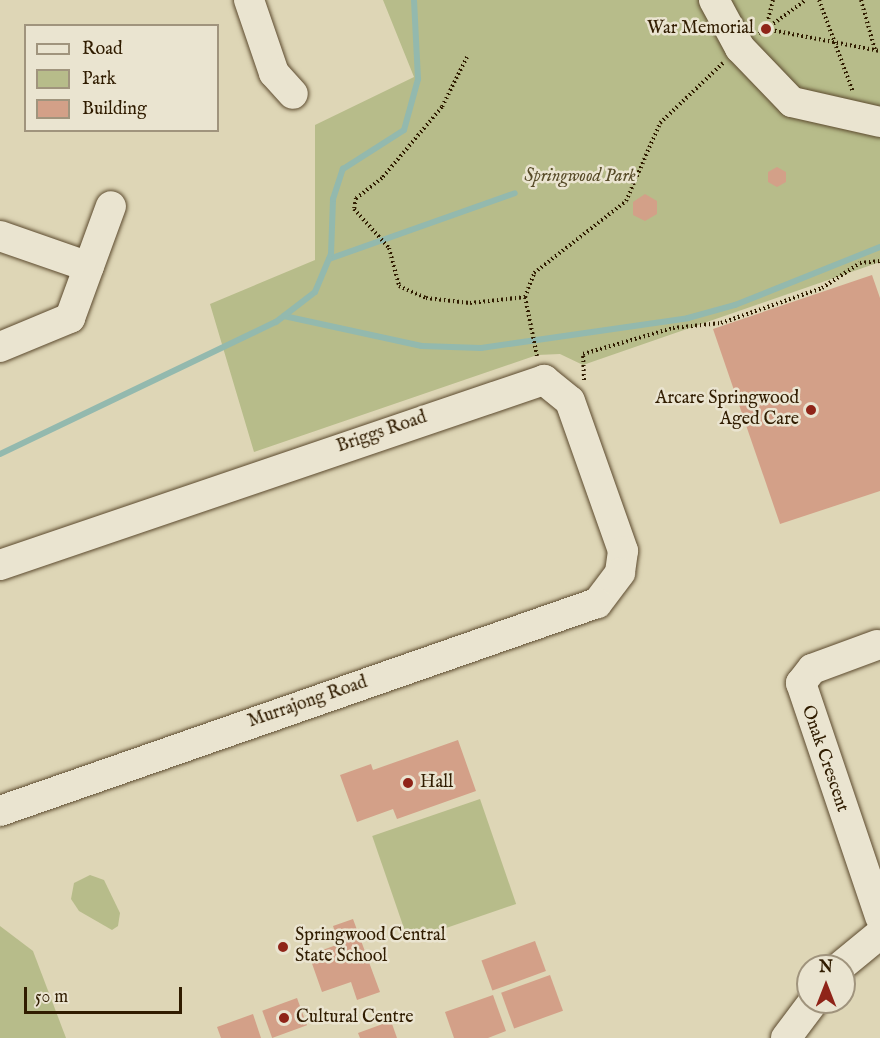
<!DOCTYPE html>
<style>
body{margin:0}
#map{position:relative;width:880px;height:1038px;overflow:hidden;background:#ded6b6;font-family:"IM FELL English",serif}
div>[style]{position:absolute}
.green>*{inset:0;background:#b7bc8a;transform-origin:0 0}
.stream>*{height:6px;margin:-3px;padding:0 3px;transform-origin:3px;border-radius:3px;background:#93b9ae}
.building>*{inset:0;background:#d3a088;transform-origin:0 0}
.path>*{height:4px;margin-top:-2px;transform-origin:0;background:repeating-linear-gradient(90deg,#301c00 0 1.5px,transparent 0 4.5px)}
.roads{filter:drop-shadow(0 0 2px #5c4a2e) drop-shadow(0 0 2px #5c4a2e)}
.minor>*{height:30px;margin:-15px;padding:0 15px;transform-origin:15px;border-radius:15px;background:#eae4d0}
.dots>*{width:16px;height:16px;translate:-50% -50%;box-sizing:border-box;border:3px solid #eae4d0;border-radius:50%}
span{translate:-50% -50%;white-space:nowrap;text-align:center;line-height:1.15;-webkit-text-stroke:5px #eae4d0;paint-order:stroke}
.poi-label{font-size:18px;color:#301c00}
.right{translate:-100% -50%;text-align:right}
.left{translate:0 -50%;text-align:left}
.park-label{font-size:18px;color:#584c29;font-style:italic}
.street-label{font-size:18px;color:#301c00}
.legend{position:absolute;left:24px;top:24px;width:195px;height:108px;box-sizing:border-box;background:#eae4d0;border:2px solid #a0947d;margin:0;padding:8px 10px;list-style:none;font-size:18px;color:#301c00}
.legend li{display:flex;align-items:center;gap:12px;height:30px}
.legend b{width:30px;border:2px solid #a0947d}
.north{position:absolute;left:796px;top:954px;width:60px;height:60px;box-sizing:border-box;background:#eae4d0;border:2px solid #a0947d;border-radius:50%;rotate:0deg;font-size:16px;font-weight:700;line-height:24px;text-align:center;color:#301c00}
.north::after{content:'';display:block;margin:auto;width:21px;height:27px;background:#8f2418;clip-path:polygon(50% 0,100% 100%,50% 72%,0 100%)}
.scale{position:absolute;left:24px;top:987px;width:158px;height:27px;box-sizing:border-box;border:3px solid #301c00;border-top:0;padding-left:8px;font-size:18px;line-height:21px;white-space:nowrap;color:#301c00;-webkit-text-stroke:4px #eae4d0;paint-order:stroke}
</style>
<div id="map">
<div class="green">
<div style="clip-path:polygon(383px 0,880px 0,880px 262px,583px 365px,560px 354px,537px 355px,254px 452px,210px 304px,315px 260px,315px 125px,414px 77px)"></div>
<div style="left:480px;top:799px;width:111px;height:114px;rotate:71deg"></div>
<div style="clip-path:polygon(90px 875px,104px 880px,120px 913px,118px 926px,112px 930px,79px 911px,71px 899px,74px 883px)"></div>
<div style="clip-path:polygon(0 926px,33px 951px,66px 1038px,0 1038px)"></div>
</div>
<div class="stream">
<div style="left:329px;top:259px;width:197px;rotate:-19.5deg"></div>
<div style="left:284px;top:316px;width:141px;rotate:12.3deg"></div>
<div style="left:422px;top:346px;width:59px;rotate:1.9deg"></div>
<div style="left:481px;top:348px;width:209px;rotate:-8.2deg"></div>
<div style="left:688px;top:318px;width:49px;rotate:-15.5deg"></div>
<div style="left:735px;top:305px;width:156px;rotate:-21.8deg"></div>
<div style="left:0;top:454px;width:306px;rotate:-25.6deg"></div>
<div style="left:276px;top:322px;width:49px;rotate:-37.6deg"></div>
<div style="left:315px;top:292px;width:41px;rotate:-67.2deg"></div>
<div style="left:331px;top:254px;width:55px;rotate:-87.9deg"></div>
<div style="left:333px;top:199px;width:32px;rotate:-72deg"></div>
<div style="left:343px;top:169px;width:72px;rotate:-32.6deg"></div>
<div style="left:404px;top:130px;width:53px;rotate:-74.6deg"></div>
<div style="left:418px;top:79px;width:79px;rotate:-92.9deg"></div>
</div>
<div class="building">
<div style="clip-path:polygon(777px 167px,786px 172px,786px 182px,777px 187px,768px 182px,768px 172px)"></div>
<div style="clip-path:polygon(645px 194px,657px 201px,657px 214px,645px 221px,633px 215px,633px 202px)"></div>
<div style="clip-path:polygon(872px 275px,880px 298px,880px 491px,780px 524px,713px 329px)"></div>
<div style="clip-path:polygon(458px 740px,476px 791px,397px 819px,393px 809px,357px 822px,340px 775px,371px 764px,373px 770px)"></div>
<div style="clip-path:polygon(353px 919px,380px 992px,357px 1000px,351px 982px,322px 992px,309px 955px,339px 944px,333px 926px)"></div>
<div style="left:535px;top:941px;width:32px;height:57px;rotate:70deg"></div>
<div style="left:550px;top:975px;width:38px;height:52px;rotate:70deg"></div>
<div style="clip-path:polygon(493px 995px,506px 1031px,488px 1038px,454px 1038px,445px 1012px)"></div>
<div style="left:297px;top:998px;width:29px;height:37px;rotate:70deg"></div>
<div style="clip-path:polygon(253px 1014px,261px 1038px,221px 1038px,217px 1027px)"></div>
<div style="clip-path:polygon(391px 1021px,397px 1038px,360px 1038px,358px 1033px)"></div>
</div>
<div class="path">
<div style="left:773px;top:0;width:30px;rotate:104deg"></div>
<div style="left:766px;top:29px;width:116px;rotate:10.9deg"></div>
<div style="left:819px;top:0;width:98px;rotate:69.7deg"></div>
<div style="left:861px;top:0;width:52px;rotate:74.4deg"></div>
<div style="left:759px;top:34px;width:58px;rotate:-35.9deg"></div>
<div style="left:467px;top:57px;width:56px;rotate:116.6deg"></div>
<div style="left:442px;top:107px;width:93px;rotate:130.2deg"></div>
<div style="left:382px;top:178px;width:33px;rotate:142deg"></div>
<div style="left:356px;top:198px;width:11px;rotate:100deg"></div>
<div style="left:354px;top:209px;width:52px;rotate:48.1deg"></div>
<div style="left:389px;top:248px;width:39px;rotate:75deg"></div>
<div style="left:399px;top:286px;width:30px;rotate:24deg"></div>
<div style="left:426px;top:298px;width:44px;rotate:6.5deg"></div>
<div style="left:470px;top:303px;width:55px;rotate:-6.2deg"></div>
<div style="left:537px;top:356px;width:60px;rotate:-101.5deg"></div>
<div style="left:525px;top:297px;width:26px;rotate:-69deg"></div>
<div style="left:534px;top:273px;width:117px;rotate:-38deg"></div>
<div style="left:626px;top:201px;width:85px;rotate:-66.4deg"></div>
<div style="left:660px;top:123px;width:87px;rotate:-43.6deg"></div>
<div style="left:584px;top:380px;width:26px;rotate:-92deg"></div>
<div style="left:583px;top:354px;width:94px;rotate:-16.1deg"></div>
<div style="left:673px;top:328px;width:48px;rotate:-5.9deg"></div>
<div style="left:721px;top:323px;width:107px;rotate:-19.1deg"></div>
<div style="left:822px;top:288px;width:45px;rotate:-33.3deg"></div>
<div style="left:860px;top:263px;width:20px;rotate:-6deg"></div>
</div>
<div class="roads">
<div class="minor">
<div style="left:249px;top:0;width:77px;rotate:71.1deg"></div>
<div style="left:274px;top:73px;width:28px;rotate:48deg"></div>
<div style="left:714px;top:0;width:55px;rotate:61.6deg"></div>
<div style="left:740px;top:48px;width:75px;rotate:46.1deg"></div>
<div style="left:792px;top:102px;width:90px;rotate:12.8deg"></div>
<div style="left:0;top:236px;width:94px;rotate:19.2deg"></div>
<div style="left:0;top:347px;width:76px;rotate:-22.5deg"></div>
<div style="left:70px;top:318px;width:119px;rotate:-69.9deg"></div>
<div style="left:0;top:565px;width:575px;rotate:-18.78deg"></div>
<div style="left:544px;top:380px;width:33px;rotate:39deg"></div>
<div style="left:570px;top:401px;width:159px;rotate:70.5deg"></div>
<div style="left:623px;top:551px;width:22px;rotate:98deg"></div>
<div style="left:620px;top:573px;width:38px;rotate:127deg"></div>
<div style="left:597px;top:603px;width:632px;rotate:160.79deg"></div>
<div style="left:877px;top:645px;width:69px;rotate:159.7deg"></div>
<div style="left:812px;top:669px;width:18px;rotate:128deg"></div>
<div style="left:801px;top:683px;width:247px;rotate:71.3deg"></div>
<div style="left:841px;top:966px;width:50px;rotate:-39.4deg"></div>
<div style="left:786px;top:1038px;width:45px;rotate:-53.1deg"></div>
</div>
</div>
<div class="dots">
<div style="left:766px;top:29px;background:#8f2418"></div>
<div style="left:811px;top:410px;background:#8f2418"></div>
<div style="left:408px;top:783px;background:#8f2418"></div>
<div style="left:283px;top:947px;background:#8f2418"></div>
<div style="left:284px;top:1018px;background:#8f2418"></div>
</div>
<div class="poi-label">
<span class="right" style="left:754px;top:29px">War Memorial</span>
<span class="right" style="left:799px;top:410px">Arcare Springwood<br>Aged Care</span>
<span class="left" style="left:420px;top:783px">Hall</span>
<span class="left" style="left:295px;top:947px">Springwood Central<br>State School</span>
<span class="left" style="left:296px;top:1018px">Cultural Centre</span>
</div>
<div class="park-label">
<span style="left:580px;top:177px">Springwood Park</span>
</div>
<div class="street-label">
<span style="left:382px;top:433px;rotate:-19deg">Briggs Road</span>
<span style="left:308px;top:703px;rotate:-19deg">Murrajong Road</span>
<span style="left:824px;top:759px;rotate:71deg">Onak Crescent</span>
</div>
<ul class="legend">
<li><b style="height:8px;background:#eae4d0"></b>Road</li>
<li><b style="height:16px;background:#b7bc8a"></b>Park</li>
<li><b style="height:16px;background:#d3a088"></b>Building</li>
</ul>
<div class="north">N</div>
<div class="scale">50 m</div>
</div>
